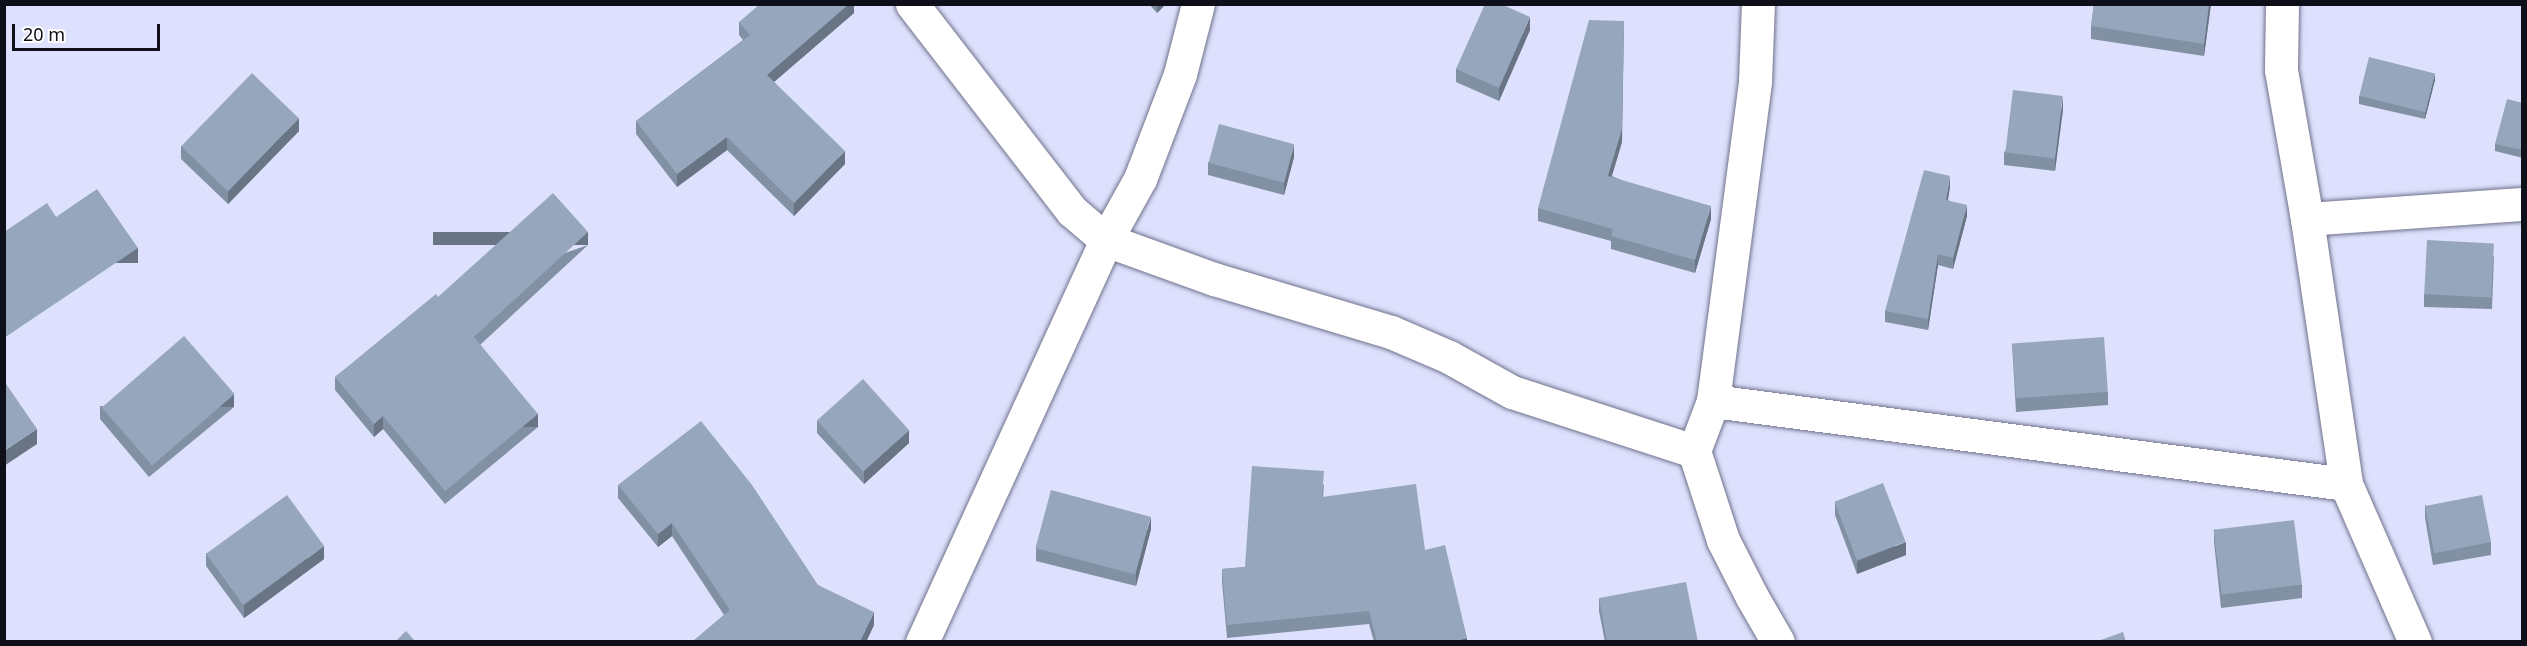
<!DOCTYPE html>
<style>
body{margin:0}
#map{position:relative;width:2527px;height:646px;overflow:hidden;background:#dee1fd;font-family:"Noto Sans",sans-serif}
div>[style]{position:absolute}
.roads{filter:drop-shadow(0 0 2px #70728b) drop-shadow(0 0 2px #70728b)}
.minor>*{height:33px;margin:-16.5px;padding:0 16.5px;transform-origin:16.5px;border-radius:16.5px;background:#fff}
.wall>*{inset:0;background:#8190a3}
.shaded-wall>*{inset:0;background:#697584;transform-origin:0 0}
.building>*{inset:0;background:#96a7bd;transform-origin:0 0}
span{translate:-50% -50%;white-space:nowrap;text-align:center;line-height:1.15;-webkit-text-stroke:6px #fff;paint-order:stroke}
.frame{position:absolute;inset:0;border:6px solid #0e0f18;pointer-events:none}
.scale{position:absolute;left:12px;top:24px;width:148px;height:27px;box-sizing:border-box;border:3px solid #0e0f18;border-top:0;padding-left:8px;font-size:18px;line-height:21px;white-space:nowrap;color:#0e0f18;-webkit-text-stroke:4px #fff;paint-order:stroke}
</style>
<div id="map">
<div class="roads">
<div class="minor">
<div style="left:912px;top:4px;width:262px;rotate:52.3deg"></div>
<div style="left:1072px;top:211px;width:45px;rotate:40.5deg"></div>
<div style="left:1106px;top:240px;width:115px;rotate:19.9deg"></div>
<div style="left:1214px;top:279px;width:185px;rotate:16.7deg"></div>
<div style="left:1391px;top:332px;width:63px;rotate:23.3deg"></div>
<div style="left:1449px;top:357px;width:72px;rotate:29.1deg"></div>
<div style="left:1512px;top:392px;width:191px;rotate:18deg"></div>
<div style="left:2282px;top:4px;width:66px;rotate:90.9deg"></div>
<div style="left:2281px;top:70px;width:151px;rotate:80.1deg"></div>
<div style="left:2307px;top:219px;width:268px;rotate:81.6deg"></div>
<div style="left:2346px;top:484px;width:172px;rotate:66.4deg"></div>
<div style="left:2307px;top:219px;width:216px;rotate:-4deg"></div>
<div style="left:1713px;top:401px;width:323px;rotate:-82.5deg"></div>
<div style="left:1755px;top:81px;width:77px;rotate:-87.8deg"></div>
<div style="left:922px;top:642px;width:442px;rotate:-65.4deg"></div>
<div style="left:1106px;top:240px;width:70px;rotate:-60.9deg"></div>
<div style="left:1140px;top:179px;width:112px;rotate:-69.1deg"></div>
<div style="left:1180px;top:74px;width:72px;rotate:-75.6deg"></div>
<div style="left:1778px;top:642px;width:52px;rotate:-120deg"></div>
<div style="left:1752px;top:597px;width:64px;rotate:-117deg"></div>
<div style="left:1723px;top:540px;width:94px;rotate:-108deg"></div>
<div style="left:1694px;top:451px;width:53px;rotate:-69.2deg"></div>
<div style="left:1713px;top:401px;width:638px;rotate:7.47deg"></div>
</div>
</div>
<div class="wall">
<div style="clip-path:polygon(854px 4px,854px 13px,774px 82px,845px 164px,794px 216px,727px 150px,677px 187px,636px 134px,636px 121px,743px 40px,739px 35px,739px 22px)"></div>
<div style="clip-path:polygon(1149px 4px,1166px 4px,1157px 13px)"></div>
<div style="clip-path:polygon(2094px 4px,2211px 4px,2204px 56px,2091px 39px,2091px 26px)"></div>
<div style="clip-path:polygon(1530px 30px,1499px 101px,1456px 82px,1456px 69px)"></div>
<div style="clip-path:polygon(2435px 80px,2425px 119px,2359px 104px,2359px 96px)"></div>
<div style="clip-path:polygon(2523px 103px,2523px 158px,2495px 151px,2495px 144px)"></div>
<div style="clip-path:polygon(2063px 109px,2055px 171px,2004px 165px,2004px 152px)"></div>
<div style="clip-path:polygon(299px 131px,228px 204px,181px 159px,181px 146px)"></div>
<div style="clip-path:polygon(1622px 142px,1612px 176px,1711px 219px,1695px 273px,1611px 249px,1611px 241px,1538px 221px,1538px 208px)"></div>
<div style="clip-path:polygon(1294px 157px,1284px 195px,1208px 175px,1208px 162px)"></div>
<div style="clip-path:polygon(1950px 187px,1948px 200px,1967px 216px,1953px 269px,1938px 265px,1928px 330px,1885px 322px,1885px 311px)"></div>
<div style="clip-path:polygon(588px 245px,480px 345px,538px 427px,445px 504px,383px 429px,374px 437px,335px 390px,335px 377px,438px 297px)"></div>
<div style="clip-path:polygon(2494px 256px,2492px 309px,2424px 307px,2424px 294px)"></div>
<div style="clip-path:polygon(2012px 344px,2108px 392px,2108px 405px,2016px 412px)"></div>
<div style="clip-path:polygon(100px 406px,234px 407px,149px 477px,100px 419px)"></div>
<div style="clip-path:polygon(817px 420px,909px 443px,864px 484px,817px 433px)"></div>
<div style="clip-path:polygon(1324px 484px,1323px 497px,1425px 550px,1467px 642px,1374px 642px,1369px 624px,1227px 638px,1222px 582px,1222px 569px,1245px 567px)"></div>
<div style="clip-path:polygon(618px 485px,818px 585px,874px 625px,866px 642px,692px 642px,724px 615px,672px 536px,658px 547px,618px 498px)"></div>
<div style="clip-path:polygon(1835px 502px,1906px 555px,1857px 574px,1835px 515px)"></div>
<div style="clip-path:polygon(2425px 505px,2491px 542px,2491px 555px,2433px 565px,2425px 518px)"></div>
<div style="clip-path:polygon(1151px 529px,1136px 586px,1036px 561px,1036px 548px)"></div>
<div style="clip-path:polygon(2214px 529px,2302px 585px,2302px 598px,2221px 608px,2214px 542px)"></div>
<div style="clip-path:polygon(206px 553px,324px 559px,244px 618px,206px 566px)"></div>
<div style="clip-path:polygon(1599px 598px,1698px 642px,1605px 642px,1599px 611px)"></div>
</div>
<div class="shaded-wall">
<div style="clip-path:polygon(849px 4px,854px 4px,854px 13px,767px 88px,767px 75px)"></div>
<div style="clip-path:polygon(1157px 4px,1166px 4px,1157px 13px)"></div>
<div style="clip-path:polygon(2209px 4px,2211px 4px,2204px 56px,2204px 44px)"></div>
<div style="clip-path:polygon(1530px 17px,1530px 30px,1499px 101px,1499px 88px)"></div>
<div style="clip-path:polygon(1624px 21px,1622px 142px,1608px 188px,1608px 176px)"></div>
<div style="clip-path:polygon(2435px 73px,2435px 80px,2425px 119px,2425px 112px)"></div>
<div style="clip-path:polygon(2063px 96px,2063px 109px,2055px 171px,2055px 158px)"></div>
<div style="clip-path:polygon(299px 118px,299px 131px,228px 204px,228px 191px)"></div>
<div style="clip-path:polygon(727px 137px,727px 150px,677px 187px,677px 174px)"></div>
<div style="clip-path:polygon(1294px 144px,1294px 157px,1284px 195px,1284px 182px)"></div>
<div style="clip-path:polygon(845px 151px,845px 164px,794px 216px,794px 203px)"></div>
<div style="clip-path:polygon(1950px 176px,1950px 187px,1946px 210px,1946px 200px)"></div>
<div style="clip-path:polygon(1967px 205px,1967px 216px,1953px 269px,1953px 258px)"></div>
<div style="clip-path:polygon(1711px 206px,1711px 219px,1695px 273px,1695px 260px)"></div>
<div style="left:588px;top:232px;width:13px;height:155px;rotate:90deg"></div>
<div style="left:138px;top:248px;width:15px;height:161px;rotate:90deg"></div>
<div style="clip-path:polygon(1938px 254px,1938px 265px,1928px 330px,1928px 319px)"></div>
<div style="left:234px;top:394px;width:13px;height:110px;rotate:90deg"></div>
<div style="left:538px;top:414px;width:13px;height:121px;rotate:90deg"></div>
<div style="clip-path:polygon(383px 416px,383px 429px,374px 437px,374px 424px)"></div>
<div style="clip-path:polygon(37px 429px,37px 444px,4px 466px,4px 451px)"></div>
<div style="clip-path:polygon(909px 430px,909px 443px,864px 484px,864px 471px)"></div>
<div style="clip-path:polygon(1151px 516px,1151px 529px,1136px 586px,1136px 573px)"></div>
<div style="clip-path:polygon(672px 523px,672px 536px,658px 547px,658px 534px)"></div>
<div style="clip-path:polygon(1906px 542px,1906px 555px,1857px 574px,1857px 561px)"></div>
<div style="clip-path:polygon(324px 546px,324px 559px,244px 618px,244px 605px)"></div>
<div style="clip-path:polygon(874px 612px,874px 625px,866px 642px,860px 642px)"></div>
<div style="clip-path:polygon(1467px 638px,1467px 642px,1453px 642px)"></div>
</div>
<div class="building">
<div style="clip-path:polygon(760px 4px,849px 4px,767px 75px,845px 151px,794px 203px,727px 137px,677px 174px,636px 121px,750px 35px,739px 22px)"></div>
<div style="clip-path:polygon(1485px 4px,1501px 4px,1530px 17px,1499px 88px,1456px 69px)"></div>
<div style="clip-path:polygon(2094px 4px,2209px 4px,2204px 44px,2091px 26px)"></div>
<div style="clip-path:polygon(1589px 20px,1624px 21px,1622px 129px,1608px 176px,1711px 206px,1695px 260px,1611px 236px,1613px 229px,1538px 208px)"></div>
<div style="left:2369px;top:57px;width:68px;height:40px;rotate:14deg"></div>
<div style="left:252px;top:73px;width:65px;height:102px;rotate:44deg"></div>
<div style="left:2013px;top:90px;width:50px;height:63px;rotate:7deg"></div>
<div style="clip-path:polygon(2507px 99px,2523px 103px,2523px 150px,2495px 144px)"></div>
<div style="left:1219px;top:124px;width:78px;height:40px;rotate:15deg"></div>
<div style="clip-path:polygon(1924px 170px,1950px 176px,1946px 200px,1967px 205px,1953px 258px,1938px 254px,1928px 319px,1885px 311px)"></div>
<div style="clip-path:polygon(97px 189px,138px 248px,4px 338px,4px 232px,47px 203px,56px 217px)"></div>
<div style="clip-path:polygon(553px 193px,588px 232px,474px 337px,538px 414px,445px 491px,383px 416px,374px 424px,335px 377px,436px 294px,438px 297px)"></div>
<div style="left:2427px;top:240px;width:67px;height:54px;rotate:3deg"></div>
<div style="left:184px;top:336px;width:77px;height:109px;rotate:49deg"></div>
<div style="left:2104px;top:337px;width:55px;height:92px;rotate:86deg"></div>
<div style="left:863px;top:379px;width:69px;height:62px;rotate:48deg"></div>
<div style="clip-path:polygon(4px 381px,37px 429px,4px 451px)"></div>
<div style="clip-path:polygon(701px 421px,752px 485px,818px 585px,874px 612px,860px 642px,692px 642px,730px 610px,672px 523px,658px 534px,618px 485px)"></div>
<div style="clip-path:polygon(1252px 466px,1324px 471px,1322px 497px,1416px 484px,1425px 550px,1445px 545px,1467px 638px,1453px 642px,1377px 642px,1369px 611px,1227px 625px,1222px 569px,1245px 567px)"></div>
<div style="left:1883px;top:483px;width:63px;height:52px;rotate:69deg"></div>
<div style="left:1051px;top:490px;width:103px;height:60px;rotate:15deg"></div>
<div style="left:287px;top:495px;width:63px;height:100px;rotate:54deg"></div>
<div style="left:2482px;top:495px;width:48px;height:58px;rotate:79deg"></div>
<div style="left:2294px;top:520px;width:65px;height:81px;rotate:83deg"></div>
<div style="clip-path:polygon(1686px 582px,1698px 642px,1607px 642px,1599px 598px)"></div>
<div style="clip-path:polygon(406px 631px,416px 642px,395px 642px)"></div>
<div style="clip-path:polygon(2123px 632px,2126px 642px,2095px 642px)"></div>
</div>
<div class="frame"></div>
<div class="scale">20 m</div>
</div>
